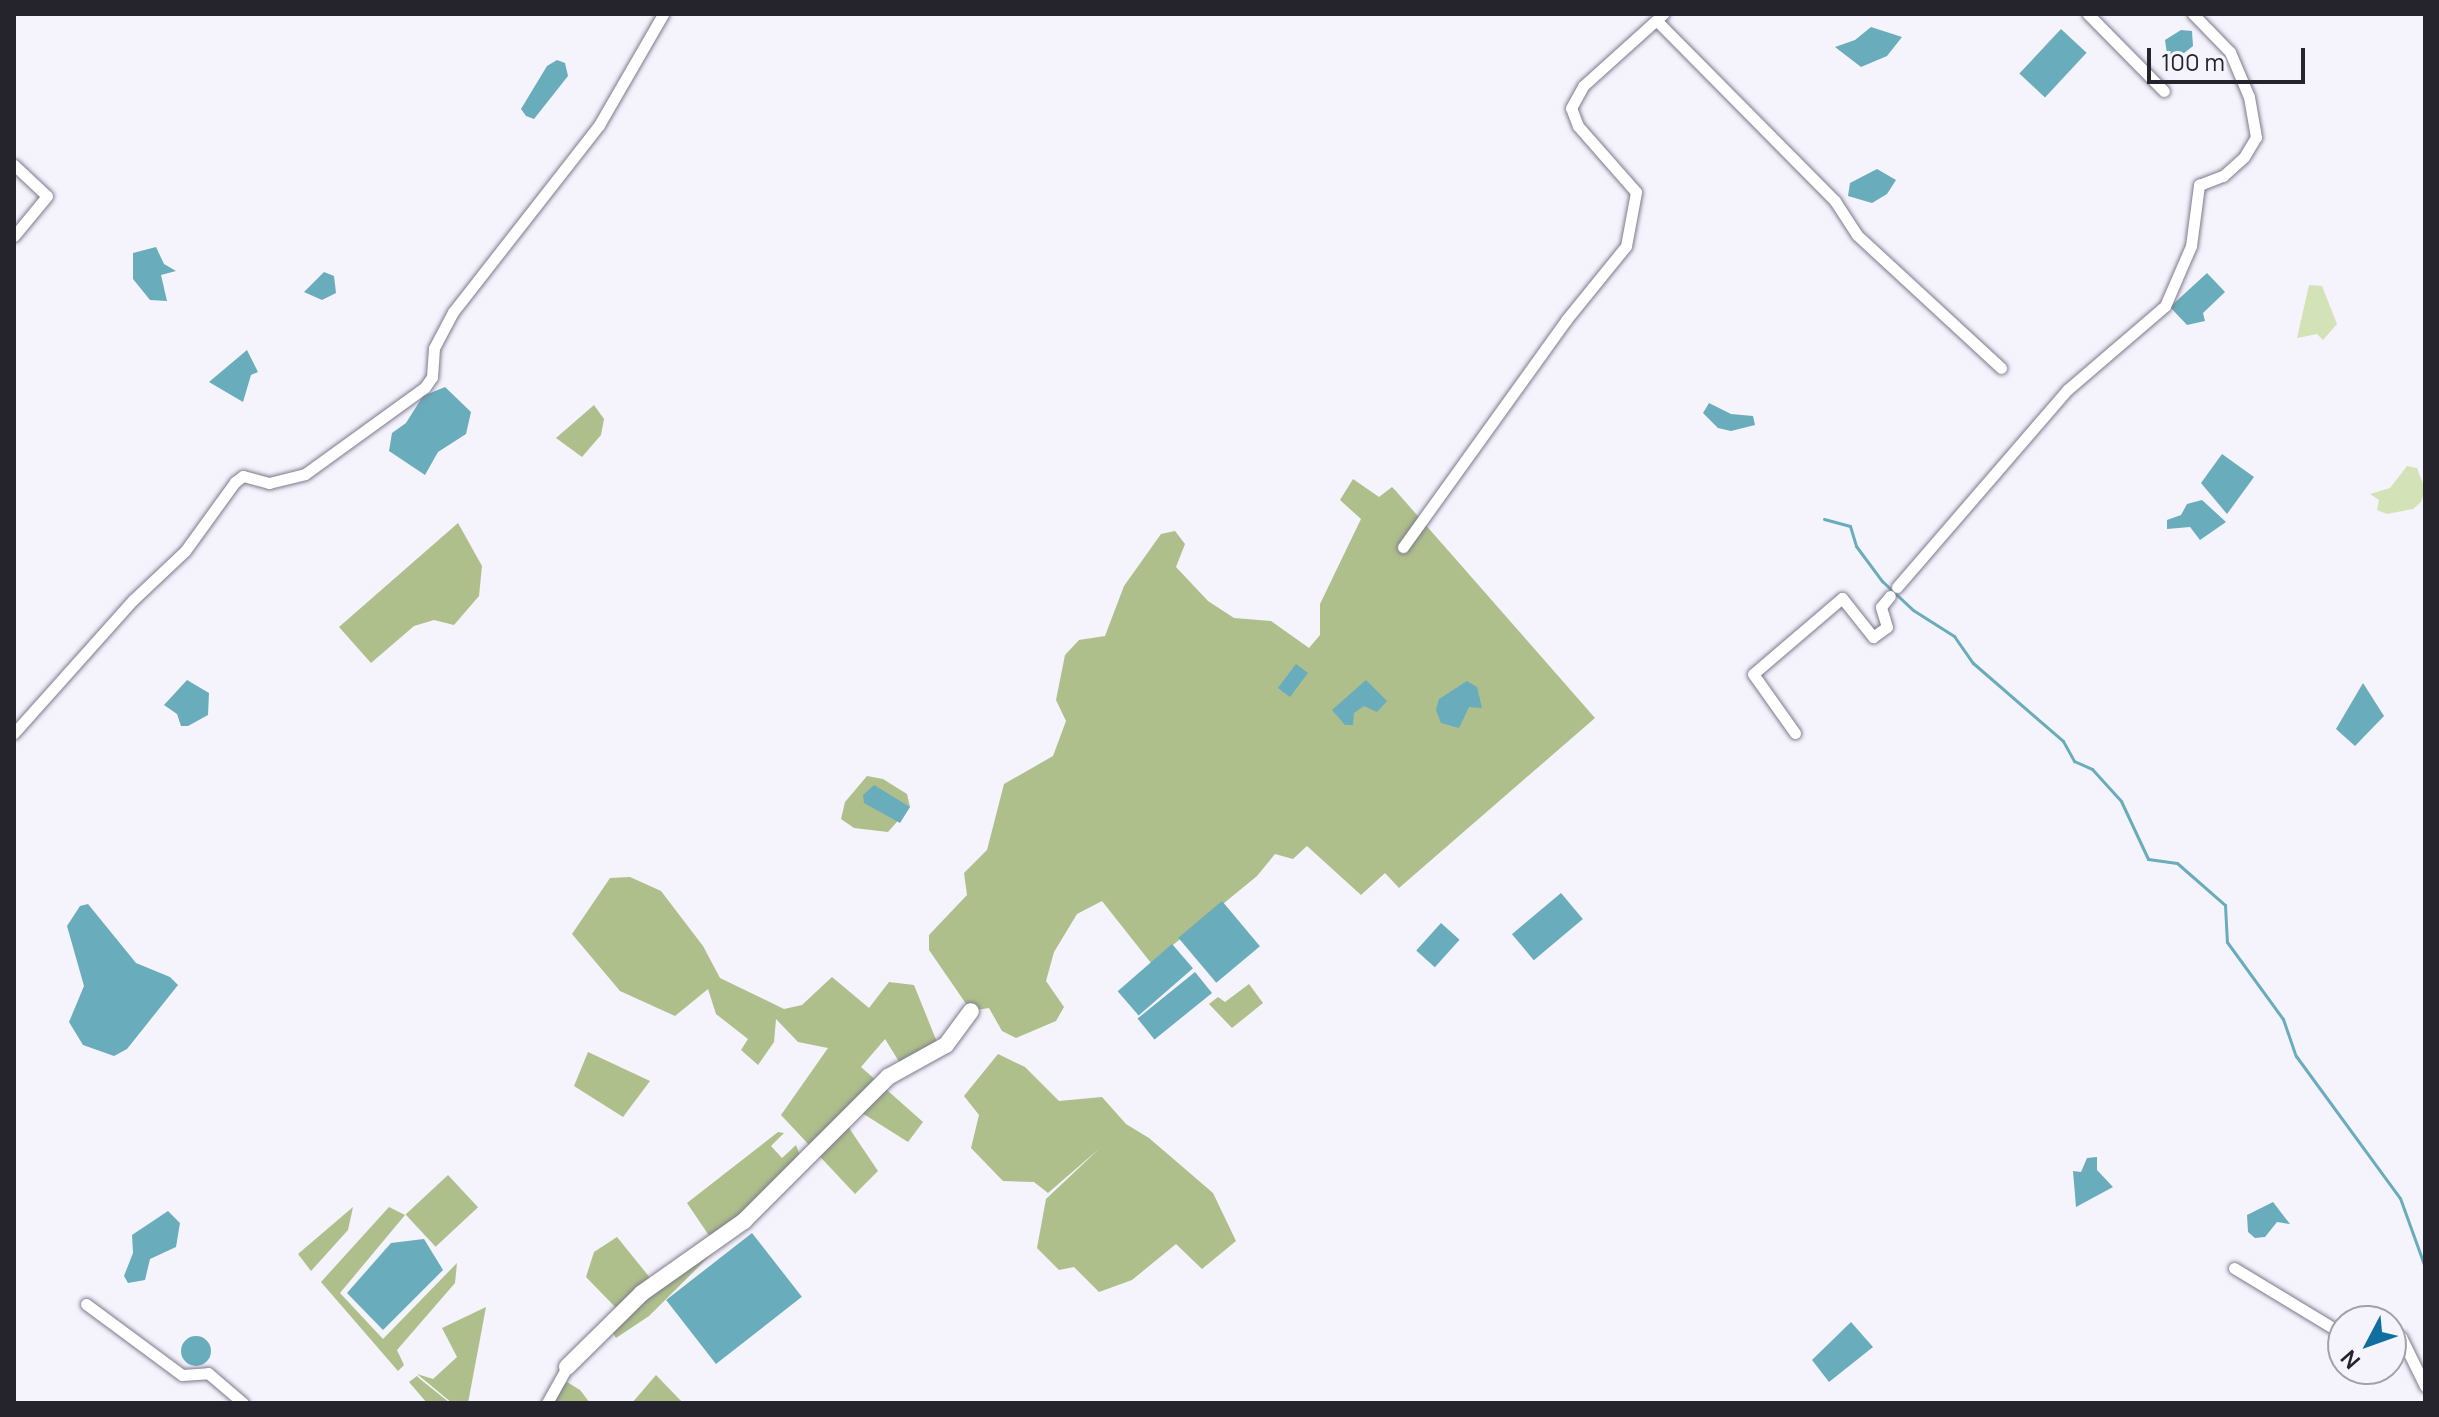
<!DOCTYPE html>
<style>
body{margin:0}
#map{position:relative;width:2439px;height:1417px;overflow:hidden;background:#f5f3fc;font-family:Manrope,sans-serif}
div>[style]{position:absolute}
.green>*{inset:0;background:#d4e2b7}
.forest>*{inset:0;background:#aebf8b;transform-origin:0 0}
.water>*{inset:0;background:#69acbc;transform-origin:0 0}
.round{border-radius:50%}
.stream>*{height:3px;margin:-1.5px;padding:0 1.5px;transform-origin:1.5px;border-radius:1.5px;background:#69acbc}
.roads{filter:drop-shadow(0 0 2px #7d798c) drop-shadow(0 0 2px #7d798c)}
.street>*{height:11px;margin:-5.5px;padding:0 5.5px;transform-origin:5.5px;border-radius:5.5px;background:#fff}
.secondary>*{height:16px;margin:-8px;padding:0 8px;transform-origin:8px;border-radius:8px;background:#fff}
span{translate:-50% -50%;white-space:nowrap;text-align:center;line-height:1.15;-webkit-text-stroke:6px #f5f3fc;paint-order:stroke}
.frame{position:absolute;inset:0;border:16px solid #25232b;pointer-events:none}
.north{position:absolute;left:2327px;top:1305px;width:80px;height:80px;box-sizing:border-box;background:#f5f3fc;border:2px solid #a2a0a8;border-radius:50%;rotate:229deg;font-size:22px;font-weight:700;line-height:32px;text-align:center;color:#25232b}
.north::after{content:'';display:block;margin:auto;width:28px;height:36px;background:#106f9e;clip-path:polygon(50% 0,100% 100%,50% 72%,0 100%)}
.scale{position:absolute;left:2147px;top:48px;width:158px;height:36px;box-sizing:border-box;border:4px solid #25232b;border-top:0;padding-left:10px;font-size:24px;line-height:28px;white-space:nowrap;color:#25232b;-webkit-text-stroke:6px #f5f3fc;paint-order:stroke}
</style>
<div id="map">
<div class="green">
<div style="clip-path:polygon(2309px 285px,2322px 286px,2337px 324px,2323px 340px,2317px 334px,2297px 338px)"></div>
<div style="clip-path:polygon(2407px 466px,2417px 468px,2425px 489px,2421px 502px,2413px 509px,2387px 514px,2377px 510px,2379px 500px,2370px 494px,2390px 488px)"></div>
</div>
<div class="forest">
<div style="clip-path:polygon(594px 405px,604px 419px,601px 435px,582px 457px,556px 438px)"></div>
<div style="clip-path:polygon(1353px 479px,1379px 497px,1392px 487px,1395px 490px,1595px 718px,1399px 888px,1385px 873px,1361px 895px,1307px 846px,1293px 859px,1275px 854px,1257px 876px,1151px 963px,1102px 901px,1077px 914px,1054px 952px,1046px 981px,1064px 1007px,1056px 1021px,1016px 1038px,1002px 1031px,989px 1008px,971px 1011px,929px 950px,929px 935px,967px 895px,964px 873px,987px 850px,1004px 784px,1053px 756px,1066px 721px,1056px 700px,1065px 655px,1079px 640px,1105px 636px,1124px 586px,1161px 534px,1175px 531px,1185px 544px,1176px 567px,1208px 601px,1234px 618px,1271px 621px,1309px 648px,1320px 635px,1320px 604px,1361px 519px,1340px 500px)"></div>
<div style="clip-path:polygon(458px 523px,482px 566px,479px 596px,454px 625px,434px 620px,414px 626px,371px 663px,339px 627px)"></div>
<div style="clip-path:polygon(867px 776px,883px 779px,907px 794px,910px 807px,888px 832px,854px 828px,841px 819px,845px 802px)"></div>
<div style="clip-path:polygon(630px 877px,661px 891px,703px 946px,720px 978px,784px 1009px,802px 1005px,832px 977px,869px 1008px,889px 982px,914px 985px,939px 1047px,903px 1068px,885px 1039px,861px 1067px,923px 1122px,908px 1142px,862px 1113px,847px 1125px,878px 1171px,855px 1194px,781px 1115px,828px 1048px,798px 1042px,776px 1019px,774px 1042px,758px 1065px,741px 1050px,748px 1039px,716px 1014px,708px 989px,675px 1016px,620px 991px,572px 934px,610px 878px)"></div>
<div style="clip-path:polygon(1249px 984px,1263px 1003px,1232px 1028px,1209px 1004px,1218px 997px,1225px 1002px)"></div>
<div style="clip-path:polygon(588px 1052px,650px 1081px,623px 1117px,574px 1086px)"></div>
<div style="clip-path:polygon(998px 1054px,1025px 1067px,1059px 1101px,1102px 1097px,1126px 1124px,1149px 1138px,1213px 1193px,1236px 1241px,1202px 1269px,1176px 1244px,1132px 1280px,1099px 1292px,1074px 1267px,1059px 1270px,1037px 1248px,1046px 1199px,1100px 1148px,1048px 1193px,1034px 1182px,1003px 1181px,971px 1148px,979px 1115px,964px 1096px)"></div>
<div style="clip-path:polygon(778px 1132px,784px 1133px,771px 1146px,782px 1158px,796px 1145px,803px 1163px,649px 1316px,616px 1338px,607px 1323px,620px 1312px,586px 1277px,594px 1252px,617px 1237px,655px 1284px,714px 1243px,687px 1203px)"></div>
<div style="left:448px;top:1175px;width:44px;height:58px;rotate:47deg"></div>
<div style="clip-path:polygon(353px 1207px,348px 1230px,311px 1271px,298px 1254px)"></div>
<div style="clip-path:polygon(389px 1207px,405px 1215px,340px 1293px,383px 1339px,457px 1263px,455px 1283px,397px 1350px,404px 1365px,398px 1371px,321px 1282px)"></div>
<div style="clip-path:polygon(486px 1307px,468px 1403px,452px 1403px,417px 1374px,433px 1379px,457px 1357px,442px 1328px)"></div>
<div style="clip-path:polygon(656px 1375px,683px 1403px,632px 1403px)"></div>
<div style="clip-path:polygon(417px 1376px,420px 1379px,450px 1403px,427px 1403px,409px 1382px)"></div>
<div style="clip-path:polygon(567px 1382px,580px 1390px,590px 1403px,547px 1403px)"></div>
</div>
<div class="water">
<div style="clip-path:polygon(1871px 27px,1902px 37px,1887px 56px,1861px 67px,1835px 47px,1855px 40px)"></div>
<div style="left:2061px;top:29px;width:35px;height:61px;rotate:43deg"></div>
<div style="clip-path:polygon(2181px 30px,2192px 31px,2193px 46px,2179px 57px,2167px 54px,2165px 40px)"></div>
<div style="clip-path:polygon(557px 60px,565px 63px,568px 76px,534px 119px,526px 116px,521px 109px,547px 66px)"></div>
<div style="clip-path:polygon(1877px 169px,1896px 180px,1887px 194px,1872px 203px,1848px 196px,1850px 183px)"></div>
<div style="clip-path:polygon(156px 247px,164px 264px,176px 271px,161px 275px,167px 301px,150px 300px,133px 279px,133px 253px)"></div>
<div style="clip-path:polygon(324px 272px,334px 276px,336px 293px,322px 300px,304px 292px)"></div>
<div style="clip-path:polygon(2207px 273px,2225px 292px,2203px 313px,2205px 321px,2187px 325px,2170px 307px)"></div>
<div style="clip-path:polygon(247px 350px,258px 372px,251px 375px,243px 402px,209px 382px)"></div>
<div style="clip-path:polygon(445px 387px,471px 412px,466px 434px,438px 452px,425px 475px,389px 451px,392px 433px,406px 423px,423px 396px)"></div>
<div style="clip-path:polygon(1709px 403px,1731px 414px,1753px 416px,1755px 425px,1731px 431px,1718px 428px,1703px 413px)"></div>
<div style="clip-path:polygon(2222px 454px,2254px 477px,2227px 514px,2201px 483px)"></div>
<div style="clip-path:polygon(2202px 500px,2226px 522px,2200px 540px,2190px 527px,2167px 529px,2167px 520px,2181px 515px,2187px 504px)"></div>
<div style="left:1296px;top:664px;width:15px;height:30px;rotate:37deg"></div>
<div style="clip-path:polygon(187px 680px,209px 693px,208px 715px,188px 726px,181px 726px,177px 714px,164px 705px)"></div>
<div style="clip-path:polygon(1366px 680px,1387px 701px,1377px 712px,1364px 706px,1354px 713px,1353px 725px,1345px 725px,1332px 710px)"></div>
<div style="clip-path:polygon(1467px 681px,1477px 687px,1482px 708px,1469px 707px,1459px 728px,1441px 723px,1436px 710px,1439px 699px)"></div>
<div style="clip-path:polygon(2363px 683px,2384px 716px,2355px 746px,2336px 729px)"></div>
<div style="clip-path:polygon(874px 785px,910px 807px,900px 823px,864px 803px,863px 795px)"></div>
<div style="left:1561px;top:893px;width:34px;height:64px;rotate:50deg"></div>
<div style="left:1222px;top:901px;width:59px;height:57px;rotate:50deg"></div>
<div style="clip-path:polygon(88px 904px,136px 963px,170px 977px,178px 985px,127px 1049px,114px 1056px,83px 1045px,69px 1022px,84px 986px,67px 926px,80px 906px)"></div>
<div style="left:1441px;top:923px;width:25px;height:37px;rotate:42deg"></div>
<div style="left:1172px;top:944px;width:32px;height:72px;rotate:49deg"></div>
<div style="left:1195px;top:972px;width:27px;height:74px;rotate:51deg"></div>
<div style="clip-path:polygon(2097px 1157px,2097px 1170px,2113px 1187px,2076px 1207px,2073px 1171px,2081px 1172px,2087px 1158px)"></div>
<div style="clip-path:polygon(2273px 1202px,2290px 1224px,2277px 1222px,2265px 1237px,2255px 1238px,2248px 1232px,2247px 1215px)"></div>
<div style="clip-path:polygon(168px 1211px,180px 1223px,176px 1247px,150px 1259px,145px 1280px,128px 1283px,124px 1276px,133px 1253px,132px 1235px)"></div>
<div style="left:752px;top:1233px;width:81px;height:109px;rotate:52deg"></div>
<div style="clip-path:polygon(424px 1239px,443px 1270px,383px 1330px,347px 1293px,391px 1243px)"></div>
<div style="clip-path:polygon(1851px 1322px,1873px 1347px,1829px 1382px,1812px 1360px)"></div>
<div class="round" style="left:181px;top:1336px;width:30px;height:30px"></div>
</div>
<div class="stream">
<div style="left:1824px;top:519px;width:27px;rotate:15deg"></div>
<div style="left:1850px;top:526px;width:21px;rotate:73deg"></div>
<div style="left:1856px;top:546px;width:44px;rotate:53.4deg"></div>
<div style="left:1882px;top:581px;width:42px;rotate:43.1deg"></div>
<div style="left:1913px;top:610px;width:49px;rotate:32.4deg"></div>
<div style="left:1954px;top:636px;width:33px;rotate:55deg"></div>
<div style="left:1973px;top:663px;width:119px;rotate:40.9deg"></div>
<div style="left:2063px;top:741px;width:23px;rotate:61deg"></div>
<div style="left:2074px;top:761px;width:20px;rotate:24deg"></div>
<div style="left:2092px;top:769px;width:43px;rotate:47.8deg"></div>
<div style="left:2121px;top:801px;width:64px;rotate:65deg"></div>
<div style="left:2148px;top:859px;width:29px;rotate:8deg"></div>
<div style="left:2177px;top:863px;width:64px;rotate:41.2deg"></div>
<div style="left:2225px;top:905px;width:37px;rotate:87deg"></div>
<div style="left:2227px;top:942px;width:95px;rotate:54deg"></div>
<div style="left:2283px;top:1019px;width:39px;rotate:71deg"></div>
<div style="left:2296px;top:1056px;width:176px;rotate:53.8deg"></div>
<div style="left:2400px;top:1198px;width:73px;rotate:70.1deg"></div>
</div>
<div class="roads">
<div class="street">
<div style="left:2088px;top:14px;width:108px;rotate:45.4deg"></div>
<div style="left:1657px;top:21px;width:253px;rotate:45.3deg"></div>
<div style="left:1835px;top:201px;width:40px;rotate:57.1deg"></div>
<div style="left:1857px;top:235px;width:196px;rotate:42.7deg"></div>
<div style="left:14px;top:165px;width:45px;rotate:43.2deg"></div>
<div style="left:47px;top:196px;width:52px;rotate:129.5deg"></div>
<div style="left:1403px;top:547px;width:279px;rotate:-54.3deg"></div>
<div style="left:1566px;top:320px;width:95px;rotate:-51deg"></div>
<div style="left:1626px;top:246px;width:55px;rotate:-79.5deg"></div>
<div style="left:1636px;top:192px;width:88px;rotate:-131.3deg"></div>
<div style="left:1578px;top:126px;width:19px;rotate:-111deg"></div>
<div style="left:1571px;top:108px;width:25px;rotate:-61deg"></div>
<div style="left:1583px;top:86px;width:108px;rotate:-42deg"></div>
<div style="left:1897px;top:587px;width:260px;rotate:-49.2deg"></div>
<div style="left:2067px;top:390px;width:129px;rotate:-40.6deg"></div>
<div style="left:2165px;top:306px;width:65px;rotate:-66.6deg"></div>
<div style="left:2191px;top:246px;width:62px;rotate:-82.5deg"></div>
<div style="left:2199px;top:185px;width:26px;rotate:-21deg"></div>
<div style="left:2223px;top:176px;width:28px;rotate:-42deg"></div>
<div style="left:2244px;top:157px;width:23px;rotate:-59deg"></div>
<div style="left:2256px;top:137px;width:41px;rotate:-99.9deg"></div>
<div style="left:2249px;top:97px;width:49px;rotate:-112.9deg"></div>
<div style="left:2230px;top:52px;width:53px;rotate:-134.2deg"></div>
<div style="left:14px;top:733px;width:178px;rotate:-48.2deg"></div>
<div style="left:133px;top:600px;width:71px;rotate:-43.3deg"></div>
<div style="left:185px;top:551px;width:85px;rotate:-54.1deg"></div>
<div style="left:235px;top:482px;width:10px;rotate:-37deg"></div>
<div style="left:243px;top:476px;width:27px;rotate:15deg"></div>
<div style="left:269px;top:483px;width:37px;rotate:-14deg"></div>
<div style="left:305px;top:474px;width:148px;rotate:-35.9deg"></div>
<div style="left:425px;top:387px;width:12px;rotate:-55deg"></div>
<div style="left:432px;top:377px;width:29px;rotate:-86deg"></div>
<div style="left:434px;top:348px;width:41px;rotate:-62.2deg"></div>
<div style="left:453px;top:312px;width:237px;rotate:-52deg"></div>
<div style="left:599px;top:125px;width:128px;rotate:-60deg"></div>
<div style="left:1795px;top:733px;width:72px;rotate:-125.4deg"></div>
<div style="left:1753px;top:674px;width:117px;rotate:-40.5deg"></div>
<div style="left:1842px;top:598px;width:50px;rotate:51.5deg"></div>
<div style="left:1873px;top:637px;width:17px;rotate:-36deg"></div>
<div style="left:1887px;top:627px;width:21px;rotate:-107deg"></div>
<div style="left:1881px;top:607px;width:14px;rotate:-51deg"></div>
<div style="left:2234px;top:1268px;width:127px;rotate:31.2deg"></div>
<div style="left:86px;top:1304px;width:119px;rotate:36.5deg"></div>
<div style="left:182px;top:1375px;width:26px;rotate:-4deg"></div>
<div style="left:208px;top:1373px;width:46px;rotate:40.6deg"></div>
<div style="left:2391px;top:1338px;width:10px;rotate:-6deg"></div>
<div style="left:2401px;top:1337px;width:55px;rotate:63.9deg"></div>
<div style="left:547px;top:1403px;width:41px;rotate:-60.9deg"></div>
</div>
<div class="secondary">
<div style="left:567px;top:1367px;width:105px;rotate:-44.6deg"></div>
<div style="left:642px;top:1293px;width:125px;rotate:-35.2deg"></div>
<div style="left:744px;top:1221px;width:204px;rotate:-45deg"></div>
<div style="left:888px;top:1077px;width:66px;rotate:-28.9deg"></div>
<div style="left:946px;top:1045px;width:42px;rotate:-53.7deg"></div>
</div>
</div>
<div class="frame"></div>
<div class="north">N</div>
<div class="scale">100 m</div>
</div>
